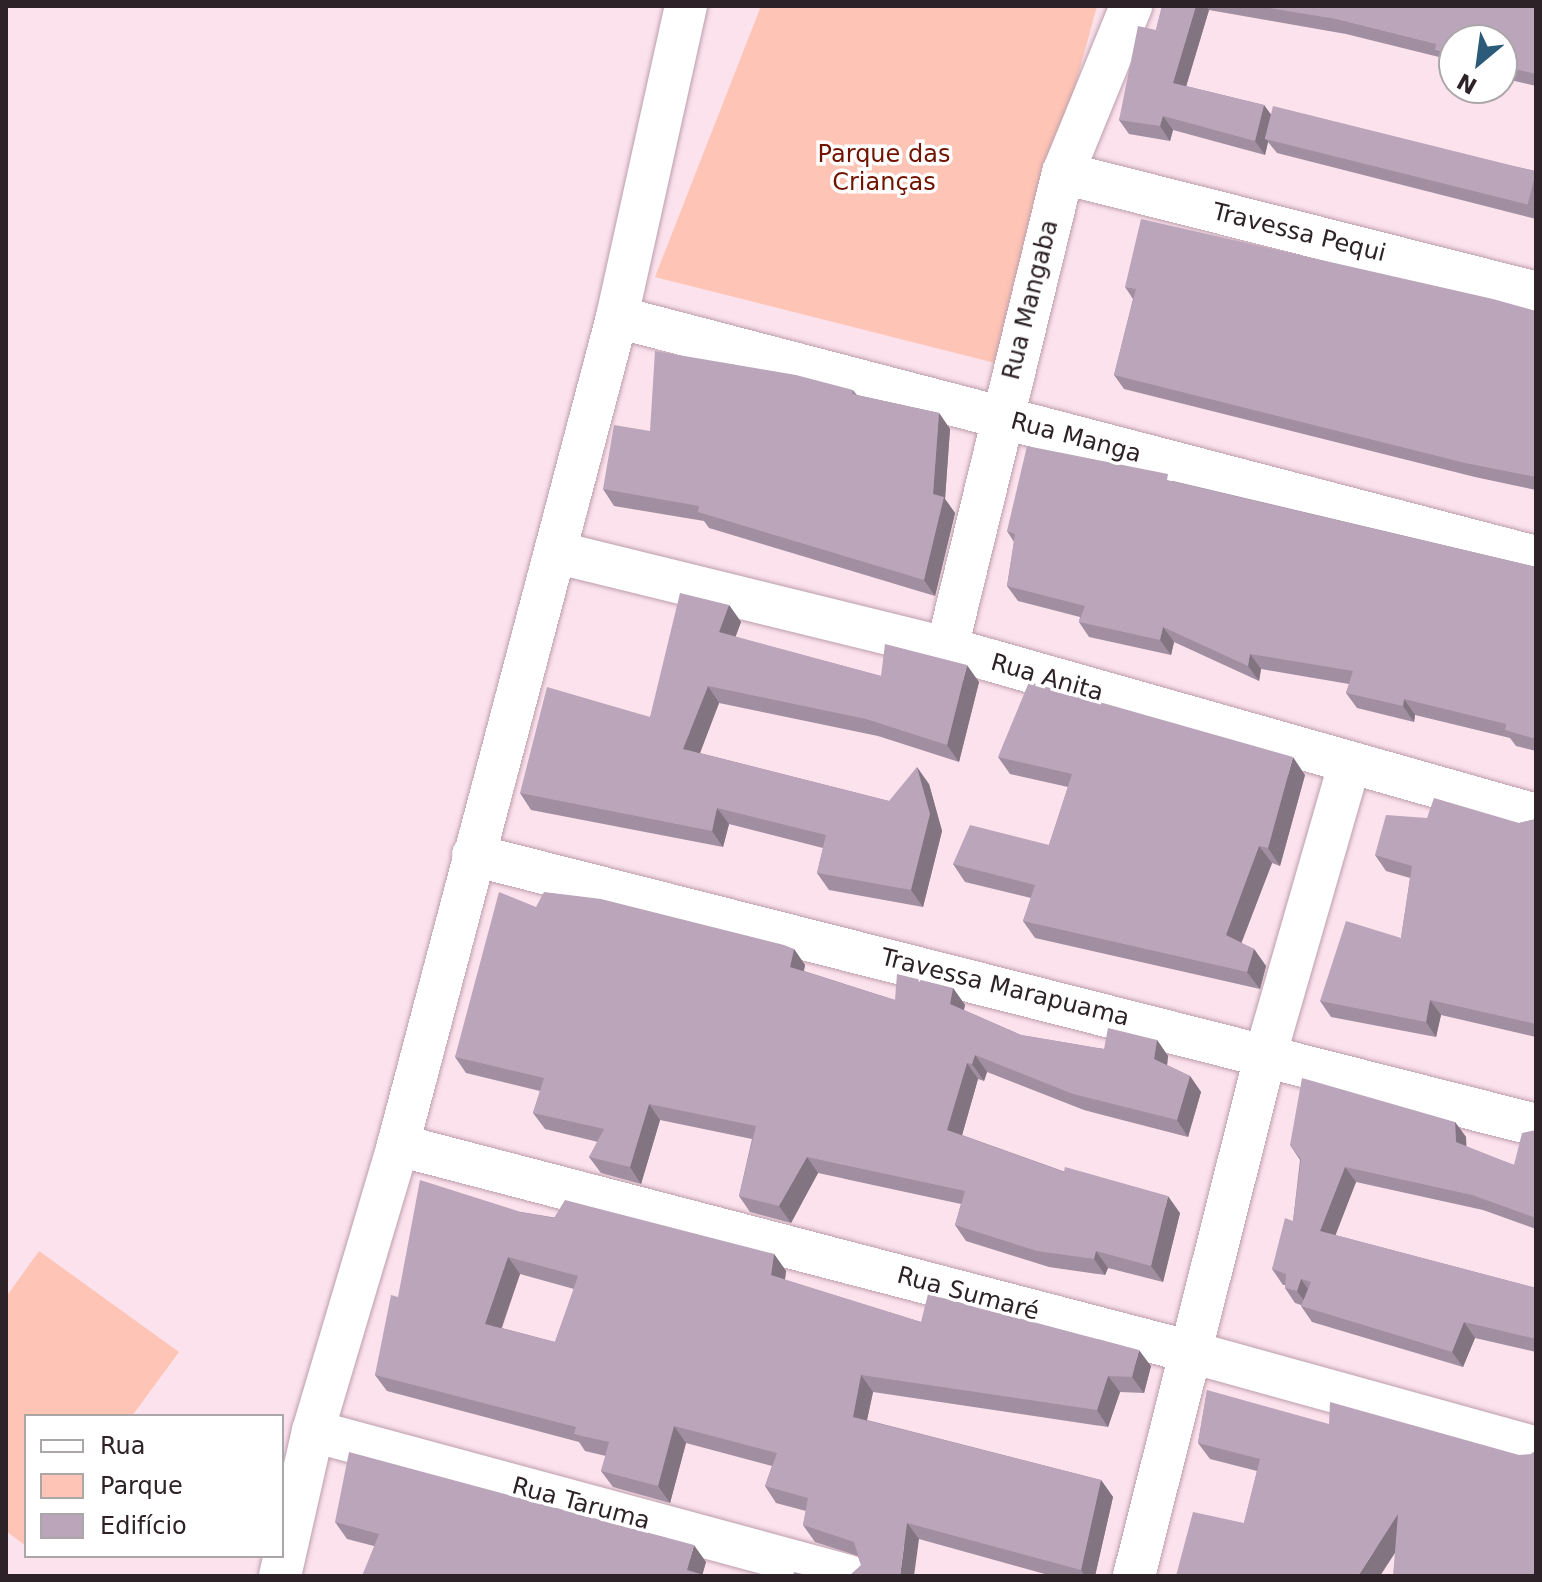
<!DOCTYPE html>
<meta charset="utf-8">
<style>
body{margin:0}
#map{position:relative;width:1542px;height:1582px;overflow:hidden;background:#fce2ed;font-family:"DejaVu Sans",sans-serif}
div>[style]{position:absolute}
.green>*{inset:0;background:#fec4b6}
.roads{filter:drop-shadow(0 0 2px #bb9eab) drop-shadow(0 0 2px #bb9eab)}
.minor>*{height:42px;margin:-21px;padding:0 21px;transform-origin:21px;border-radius:21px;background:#fff}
.wall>*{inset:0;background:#a18ea0}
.shaded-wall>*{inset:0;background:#837482}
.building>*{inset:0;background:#bba5ba;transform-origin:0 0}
span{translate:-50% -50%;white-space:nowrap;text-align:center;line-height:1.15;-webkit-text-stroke:7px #fff;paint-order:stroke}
.park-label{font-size:24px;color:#711300}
.street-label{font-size:24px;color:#2d2227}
.frame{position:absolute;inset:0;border:8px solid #2d2227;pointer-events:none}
.legend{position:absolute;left:24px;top:1414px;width:260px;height:144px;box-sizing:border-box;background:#fff;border:2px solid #aba7a9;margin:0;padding:10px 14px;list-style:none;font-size:24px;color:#2d2227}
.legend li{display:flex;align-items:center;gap:16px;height:40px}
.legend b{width:40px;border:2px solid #aba7a9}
.north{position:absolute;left:1438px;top:24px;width:80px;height:80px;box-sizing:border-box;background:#fff;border:2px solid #aba7a9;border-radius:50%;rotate:209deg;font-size:22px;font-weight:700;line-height:32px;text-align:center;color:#2d2227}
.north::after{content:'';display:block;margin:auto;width:28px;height:36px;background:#2b5b79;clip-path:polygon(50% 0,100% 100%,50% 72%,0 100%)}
</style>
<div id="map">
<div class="green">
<div style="clip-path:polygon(761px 6px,1097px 6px,999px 364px,655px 277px)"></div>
<div style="clip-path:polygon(39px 1251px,179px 1352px,132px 1416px,26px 1416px,26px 1546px,6px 1531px,6px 1297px)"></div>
</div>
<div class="roads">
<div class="minor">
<div style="left:1063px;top:173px;width:488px;rotate:14.2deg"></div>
<div style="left:617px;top:317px;width:950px;rotate:14.64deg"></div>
<div style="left:555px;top:552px;width:404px;rotate:13.8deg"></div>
<div style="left:947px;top:648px;width:612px;rotate:15.83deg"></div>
<div style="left:947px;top:648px;width:489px;rotate:-76.3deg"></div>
<div style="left:1063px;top:173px;width:180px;rotate:-67.8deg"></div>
<div style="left:473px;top:855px;width:1097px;rotate:14.25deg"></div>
<div style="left:398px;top:1145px;width:815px;rotate:14.63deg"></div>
<div style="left:1187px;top:1351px;width:362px;rotate:15.5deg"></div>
<div style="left:313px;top:1431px;width:555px;rotate:15.14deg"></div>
<div style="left:280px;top:1576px;width:149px;rotate:-77.2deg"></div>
<div style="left:313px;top:1431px;width:298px;rotate:-73.4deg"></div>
<div style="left:398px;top:1145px;width:856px;rotate:-75.18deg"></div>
<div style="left:617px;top:317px;width:319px;rotate:-77.5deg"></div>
<div style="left:1134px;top:1576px;width:539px;rotate:-75.83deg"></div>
<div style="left:1266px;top:1053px;width:299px;rotate:-73.9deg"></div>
</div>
</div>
<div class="wall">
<div style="clip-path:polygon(1162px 6px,1536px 6px,1536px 86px,1502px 78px,1502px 40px,1454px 40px,1454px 66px,1445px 64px,1439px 57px,1346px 34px,1209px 10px,1186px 86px,1264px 105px,1271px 115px,1536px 171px,1536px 219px,1277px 153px,1268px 142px,1265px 155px,1173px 130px,1170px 141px,1129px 134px,1119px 120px,1156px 30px)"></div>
<div style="clip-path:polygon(1125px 287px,1536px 311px,1536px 490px,1475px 477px,1124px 389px,1114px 375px,1133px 299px)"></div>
<div style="clip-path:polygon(853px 390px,857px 395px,939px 413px,950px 429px,945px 499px,955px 513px,935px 596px,709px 528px,704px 521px,614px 506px,603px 489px,650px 431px)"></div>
<div style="clip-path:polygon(1173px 481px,1536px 567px,1536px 751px,1516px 746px,1510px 738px,1415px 715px,1414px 722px,1357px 708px,1346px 693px,1349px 684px,1261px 669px,1259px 681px,1174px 642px,1171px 655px,1089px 637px,1079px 622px,1080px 617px,1018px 601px,1007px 586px,1014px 542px,1007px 531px)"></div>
<div style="clip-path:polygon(729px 605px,741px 622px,735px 637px,881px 676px,979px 682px,959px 762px,878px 736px,719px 703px,700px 753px,889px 801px,929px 784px,942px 831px,923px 907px,829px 890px,817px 873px,823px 848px,729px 824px,723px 847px,531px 810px,520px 793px,650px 717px)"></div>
<div style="clip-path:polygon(998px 757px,1305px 775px,1280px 866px,1272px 863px,1241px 943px,1254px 949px,1266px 966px,1260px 989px,1035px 938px,1023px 921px,1031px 898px,965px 882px,953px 864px,1049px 845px,1068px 787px,1010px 774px)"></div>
<div style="clip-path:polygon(1427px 818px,1519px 823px,1536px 819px,1536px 1037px,1441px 1015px,1436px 1037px,1331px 1017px,1320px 1001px,1401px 938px,1410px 878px,1386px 871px,1375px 855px)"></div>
<div style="clip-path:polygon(536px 907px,794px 949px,805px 965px,804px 971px,895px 1000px,953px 988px,965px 1005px,964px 1010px,1021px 1035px,1104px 1049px,1157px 1040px,1168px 1056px,1167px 1065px,1190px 1076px,1201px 1092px,1188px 1137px,1084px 1110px,987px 1072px,984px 1081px,978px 1079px,962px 1135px,1180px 1213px,1163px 1282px,1108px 1268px,1105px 1275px,1049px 1267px,966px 1241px,955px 1225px,961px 1204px,818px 1173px,791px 1223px,750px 1212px,739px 1196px,752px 1139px,660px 1120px,641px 1184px,601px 1173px,589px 1157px,598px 1142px,545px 1129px,533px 1113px,540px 1091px,466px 1073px,455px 1057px)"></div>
<div style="clip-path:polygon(1455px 1122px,1466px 1137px,1466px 1147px,1514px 1165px,1536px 1130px,1536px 1229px,1483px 1210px,1356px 1182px,1335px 1235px,1536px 1288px,1536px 1352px,1475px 1338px,1463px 1367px,1312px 1322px,1301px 1306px,1301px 1305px,1295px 1303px,1285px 1288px,1285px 1285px,1283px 1285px,1272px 1269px,1293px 1221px,1300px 1160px,1290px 1145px)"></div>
<div style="clip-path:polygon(evenodd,521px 1212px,774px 1254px,786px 1271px,785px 1280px,921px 1322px,1151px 1366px,1144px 1393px,1120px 1392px,1108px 1427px,873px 1392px,867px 1420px,1101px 1480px,1113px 1497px,1095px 1576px,1052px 1576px,919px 1539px,861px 1565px,858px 1556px,815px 1542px,803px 1525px,806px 1511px,776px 1503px,765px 1486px,772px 1466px,686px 1443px,670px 1503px,613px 1487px,601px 1471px,606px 1456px,585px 1451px,579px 1442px,387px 1391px,375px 1375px,398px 1297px,521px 1212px,520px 1274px,574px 1289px,555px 1342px,502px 1328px,520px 1274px)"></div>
<div style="clip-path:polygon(1207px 1390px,1536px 1576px,1395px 1553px,1244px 1523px,1257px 1471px,1210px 1459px,1198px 1443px)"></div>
<div style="clip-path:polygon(335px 1522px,706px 1562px,702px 1575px,374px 1546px,347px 1539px)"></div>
</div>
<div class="shaded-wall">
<div style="clip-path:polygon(1196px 6px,1206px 6px,1209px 10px,1183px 97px,1173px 83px)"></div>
<div style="clip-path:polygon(1264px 105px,1275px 120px,1266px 139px,1268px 142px,1265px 155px,1255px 141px)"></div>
<div style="clip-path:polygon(1163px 116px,1173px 130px,1170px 141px,1160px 126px)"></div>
<div style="clip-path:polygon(939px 413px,950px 429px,945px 499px,955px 513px,935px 596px,924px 580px,933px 494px)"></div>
<div style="clip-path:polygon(729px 605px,741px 622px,731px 649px,719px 632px)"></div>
<div style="clip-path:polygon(1163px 627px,1174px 642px,1171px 655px,1160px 640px)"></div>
<div style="clip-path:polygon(1250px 654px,1261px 669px,1259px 681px,1248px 666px)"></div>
<div style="clip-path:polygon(967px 665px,979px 682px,959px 762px,947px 745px)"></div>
<div style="clip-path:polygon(708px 686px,719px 703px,695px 766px,683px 749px)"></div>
<div style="clip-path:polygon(1404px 699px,1415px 715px,1414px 722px,1403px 706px)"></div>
<div style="clip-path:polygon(1293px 757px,1305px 775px,1280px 866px,1268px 848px)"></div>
<div style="clip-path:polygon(917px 767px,929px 784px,942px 831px,923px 907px,911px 890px)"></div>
<div style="clip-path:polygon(717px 808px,729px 824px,723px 847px,712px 831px)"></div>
<div style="clip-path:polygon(1259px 846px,1272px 863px,1238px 952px,1226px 935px)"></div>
<div style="clip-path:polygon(794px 949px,805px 965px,801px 983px,790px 967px)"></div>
<div style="clip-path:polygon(1254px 949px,1266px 966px,1260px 989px,1247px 972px)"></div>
<div style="clip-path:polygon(953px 988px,965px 1005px,961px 1021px,950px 1004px)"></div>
<div style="clip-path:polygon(1430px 1000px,1441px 1015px,1436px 1037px,1426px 1022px)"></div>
<div style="clip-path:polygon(1157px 1040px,1168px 1056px,1166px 1075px,1154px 1059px)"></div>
<div style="clip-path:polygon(975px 1055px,987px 1072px,984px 1081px,972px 1064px)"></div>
<div style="clip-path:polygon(967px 1063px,978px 1079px,959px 1146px,947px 1130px)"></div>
<div style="clip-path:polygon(1190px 1076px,1201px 1092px,1188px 1137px,1177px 1120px)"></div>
<div style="clip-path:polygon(649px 1104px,660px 1120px,641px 1184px,630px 1167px)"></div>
<div style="clip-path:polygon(1455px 1122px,1466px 1137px,1467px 1158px,1456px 1142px)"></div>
<div style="clip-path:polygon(807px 1157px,818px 1173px,791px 1223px,779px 1206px)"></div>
<div style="clip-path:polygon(1345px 1167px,1356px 1182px,1331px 1247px,1320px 1231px)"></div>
<div style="clip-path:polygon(1168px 1196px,1180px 1213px,1163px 1282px,1151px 1266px)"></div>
<div style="clip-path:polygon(1096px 1251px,1108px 1268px,1105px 1275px,1094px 1259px)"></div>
<div style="clip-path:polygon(774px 1254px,786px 1271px,783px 1292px,771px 1275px)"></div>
<div style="clip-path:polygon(508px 1257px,520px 1274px,497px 1340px,485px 1324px)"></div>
<div style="clip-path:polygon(1301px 1279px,1312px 1295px,1308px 1306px,1297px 1291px)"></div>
<div style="clip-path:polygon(1464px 1322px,1475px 1338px,1463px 1367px,1452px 1352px)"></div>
<div style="clip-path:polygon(1139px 1350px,1151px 1366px,1144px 1393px,1132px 1377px)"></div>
<div style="clip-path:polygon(861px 1375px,873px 1392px,864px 1434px,853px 1417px)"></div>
<div style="clip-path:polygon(1108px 1376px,1120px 1392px,1108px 1427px,1097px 1410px)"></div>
<div style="clip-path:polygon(674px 1426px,686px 1443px,670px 1503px,658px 1486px)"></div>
<div style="clip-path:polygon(1101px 1480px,1113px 1497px,1095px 1576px,1085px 1576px,1081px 1570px)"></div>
<div style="clip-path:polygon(1398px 1514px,1410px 1530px,1380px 1576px,1358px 1576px)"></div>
<div style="clip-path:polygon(907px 1523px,919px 1539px,914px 1576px,900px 1576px)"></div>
<div style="clip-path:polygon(694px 1545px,706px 1562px,702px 1576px,687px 1570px)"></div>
</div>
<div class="building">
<div style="clip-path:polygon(1162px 6px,1196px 6px,1173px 83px,1264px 105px,1255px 141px,1163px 116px,1160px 126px,1119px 120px,1138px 26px,1156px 30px)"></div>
<div style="clip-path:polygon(1257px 6px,1536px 6px,1536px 74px,1502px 66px,1502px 40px,1454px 40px,1454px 54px,1435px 50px,1436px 44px,1336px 19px)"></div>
<div style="left:1273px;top:106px;width:271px;height:34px;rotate:14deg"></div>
<div style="clip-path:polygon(1141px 219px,1493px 299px,1536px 311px,1536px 477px,1465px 463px,1114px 375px,1136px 289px,1125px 287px)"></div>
<div style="clip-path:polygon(655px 351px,796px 375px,853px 390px,852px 394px,939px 413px,933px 494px,944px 497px,924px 580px,698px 512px,699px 506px,603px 489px,614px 425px,650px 431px)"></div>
<div style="clip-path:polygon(1027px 446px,1168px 474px,1167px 480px,1536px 567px,1536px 739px,1505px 730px,1506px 724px,1404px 699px,1403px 706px,1346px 693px,1353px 671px,1250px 654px,1248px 666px,1163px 627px,1160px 640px,1079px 622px,1085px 606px,1007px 586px,1015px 534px,1007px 531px)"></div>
<div style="clip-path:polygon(680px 593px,729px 605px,719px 632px,881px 676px,885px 644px,967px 665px,947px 745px,866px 719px,708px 686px,683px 749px,889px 801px,917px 767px,930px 814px,911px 890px,817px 873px,826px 835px,717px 808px,712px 831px,520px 793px,547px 687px,650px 717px)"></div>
<div style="clip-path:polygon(1029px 682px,1293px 757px,1268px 848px,1259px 846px,1226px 935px,1254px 949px,1247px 972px,1023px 921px,1035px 885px,953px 864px,970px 825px,1049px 845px,1072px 774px,998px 757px)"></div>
<div style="clip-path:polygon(1434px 798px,1519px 823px,1536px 819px,1536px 1024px,1430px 1000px,1426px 1022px,1320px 1001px,1346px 921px,1401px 938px,1412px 866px,1375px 855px,1386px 815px,1427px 818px)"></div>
<div style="clip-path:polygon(499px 892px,536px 907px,544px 892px,601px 899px,784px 945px,794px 949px,790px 967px,895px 1000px,897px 974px,953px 988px,950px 1004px,1021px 1035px,1104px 1049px,1108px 1028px,1157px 1040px,1154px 1059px,1190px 1076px,1177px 1120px,1073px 1094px,975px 1055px,972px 1064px,967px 1063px,947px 1130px,1064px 1172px,1065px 1167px,1168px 1196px,1151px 1266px,1096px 1251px,1094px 1259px,1037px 1251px,955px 1225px,965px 1191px,807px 1157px,779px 1206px,739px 1196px,756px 1126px,649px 1104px,630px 1167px,589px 1157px,604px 1129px,533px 1113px,544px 1078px,455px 1057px)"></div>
<div style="clip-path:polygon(1302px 1078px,1455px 1122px,1456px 1142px,1514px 1165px,1522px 1133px,1536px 1130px,1536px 1218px,1472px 1195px,1345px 1167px,1320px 1231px,1536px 1288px,1536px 1339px,1464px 1322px,1452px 1352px,1301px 1306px,1311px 1282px,1301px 1279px,1297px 1291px,1285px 1288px,1286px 1274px,1272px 1269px,1285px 1218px,1293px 1221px,1301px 1159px,1290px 1145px)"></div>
<div style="clip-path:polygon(evenodd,420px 1180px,521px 1212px,554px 1218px,565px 1200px,774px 1254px,771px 1275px,921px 1322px,928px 1294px,1139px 1350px,1132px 1377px,1108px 1376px,1097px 1410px,861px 1375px,853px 1417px,1101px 1480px,1081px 1570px,907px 1523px,900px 1576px,849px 1576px,861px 1565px,854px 1542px,803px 1525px,808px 1498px,765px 1486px,777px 1453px,674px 1426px,658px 1486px,601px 1471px,609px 1442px,574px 1434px,576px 1427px,375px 1375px,391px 1295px,398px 1297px,420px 1180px,508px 1257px,578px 1276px,555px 1342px,485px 1324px,508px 1257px)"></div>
<div style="clip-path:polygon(1207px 1390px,1329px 1424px,1330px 1402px,1519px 1455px,1531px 1454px,1536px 1450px,1536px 1576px,1393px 1576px,1398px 1514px,1358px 1576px,1176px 1576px,1193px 1512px,1244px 1523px,1260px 1459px,1198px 1443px)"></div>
<div style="clip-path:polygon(349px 1452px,694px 1545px,687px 1570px,707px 1576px,362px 1576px,379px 1534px,335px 1522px)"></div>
<div style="clip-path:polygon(794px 1572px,811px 1576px,793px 1576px)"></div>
</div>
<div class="park-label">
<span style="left:884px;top:169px">Parque das<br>Crianças</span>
</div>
<div class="street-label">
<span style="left:1299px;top:233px;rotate:14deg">Travessa Pequi</span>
<span style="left:1031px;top:300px;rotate:-76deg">Rua Mangaba</span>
<span style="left:1076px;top:438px;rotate:15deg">Rua Manga</span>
<span style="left:1047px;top:678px;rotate:16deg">Rua Anita</span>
<span style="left:1005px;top:988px;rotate:14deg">Travessa Marapuama</span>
<span style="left:968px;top:1294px;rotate:15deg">Rua Sumaré</span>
<span style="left:581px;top:1504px;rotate:15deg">Rua Taruma</span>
</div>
<div class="frame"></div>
<ul class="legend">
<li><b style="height:10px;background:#fff"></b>Rua</li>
<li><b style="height:22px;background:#fec4b6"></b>Parque</li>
<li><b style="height:22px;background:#bba5ba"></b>Edifício</li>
</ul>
<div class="north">N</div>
</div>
